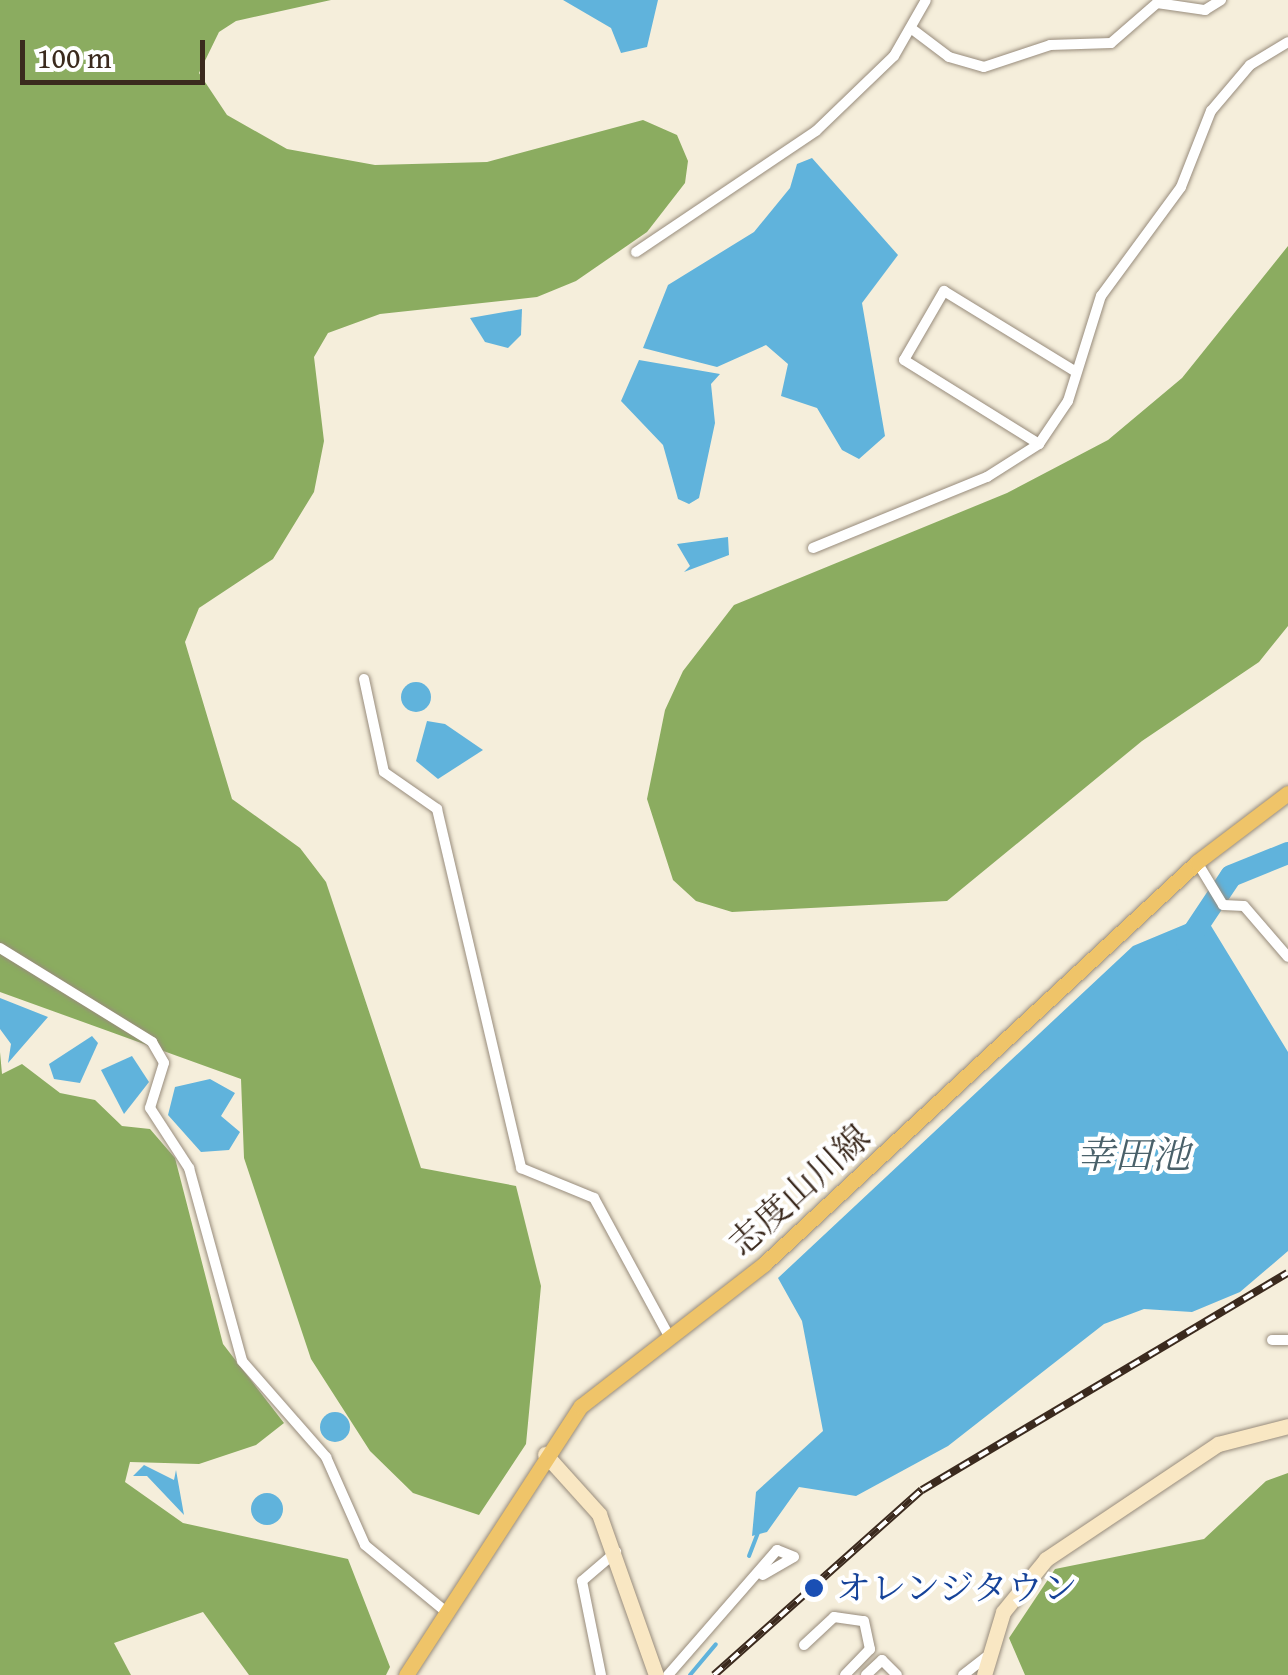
<!DOCTYPE html>
<meta charset="utf-8">
<style>
body{margin:0}
#map{position:relative;width:1288px;height:1675px;overflow:hidden;background:#f5eedb;font-family:"Gentium Book Plus","Noto Serif JP",serif}
div>[style]{position:absolute}
.forest>*{inset:0;background:#8bac60}
.water>*{inset:0;background:#60b3dc}
.round{border-radius:50%}
.stream>*{height:4px;margin:-2px;padding:0 2px;transform-origin:2px;border-radius:2px;background:#60b3dc}
.river>*{height:22px;margin:-11px;padding:0 11px;transform-origin:11px;border-radius:11px;background:#60b3dc}
.roads{filter:drop-shadow(0 0 2px #988c7c) drop-shadow(0 0 2px #988c7c)}
.street>*{height:10px;margin:-5px;padding:0 5px;transform-origin:5px;border-radius:5px;background:#fff}
.secondary>*{height:15px;margin:-7.5px;padding:0 7.5px;transform-origin:7.5px;border-radius:7.5px;background:#f9e7c3}
.primary>*{height:15px;margin:-7.5px;padding:0 7.5px;transform-origin:7.5px;border-radius:7.5px;background:#efc469}
.rail>*{height:8px;margin-top:-4px;transform-origin:0;background:repeating-linear-gradient(90deg,#fff 0 11px,#3b2a1e 0 22px);box-sizing:border-box;border-block:2px solid #3b2a1e}
.dots>*{width:28px;height:28px;translate:-50% -50%;box-sizing:border-box;border:5px solid #fff;border-radius:50%}
span{translate:-50% -50%;white-space:nowrap;text-align:center;line-height:1.15;-webkit-text-stroke:8px #fff;paint-order:stroke}
.street-label{font-size:35px;color:#3b2a1e}
.transit-label{font-size:35px;color:#164399}
.left{translate:0 -50%;text-align:left}
.water-label{font-size:38px;color:#4a616a;font-style:italic}
.scale{position:absolute;left:20px;top:40px;width:185px;height:45px;box-sizing:border-box;border:5px solid #3b2a1e;border-top:0;padding-left:12px;font-size:30px;line-height:35px;white-space:nowrap;color:#3b2a1e;-webkit-text-stroke:8px #fff;paint-order:stroke}
</style>
<div id="map">
<div class="forest">
<div style="clip-path:polygon(0 0,331px 0,236px 21px,219px 32px,199px 73px,227px 115px,287px 149px,375px 165px,487px 162px,643px 120px,677px 135px,688px 161px,685px 183px,647px 232px,576px 281px,537px 297px,380px 314px,328px 333px,314px 357px,324px 441px,314px 492px,273px 559px,199px 608px,185px 642px,232px 799px,300px 848px,326px 882px,421px 1168px,516px 1186px,541px 1286px,526px 1444px,479px 1515px,413px 1493px,370px 1451px,311px 1359px,244px 1158px,241px 1079px,0 992px)"></div>
<div style="clip-path:polygon(1288px 246px,1288px 626px,1259px 662px,1142px 741px,947px 901px,732px 912px,696px 901px,673px 880px,647px 799px,665px 710px,683px 671px,734px 605px,1007px 493px,1108px 440px,1182px 378px)"></div>
<div style="clip-path:polygon(0 1052px,2px 1074px,22px 1064px,60px 1093px,95px 1100px,122px 1126px,150px 1129px,175px 1158px,223px 1344px,284px 1423px,256px 1445px,199px 1464px,130px 1462px,125px 1482px,183px 1523px,348px 1559px,390px 1667px,386px 1675px,249px 1675px,203px 1612px,114px 1643px,131px 1675px,0 1675px)"></div>
<div style="clip-path:polygon(1288px 1473px,1288px 1675px,1025px 1675px,1009px 1638px,1055px 1569px,1204px 1539px,1266px 1481px)"></div>
</div>
<div class="water">
<div style="clip-path:polygon(563px 0,658px 0,647px 47px,621px 53px,611px 28px)"></div>
<div style="clip-path:polygon(812px 158px,898px 255px,862px 303px,885px 436px,859px 459px,842px 450px,817px 408px,781px 396px,788px 364px,766px 345px,717px 367px,643px 348px,668px 285px,754px 232px,790px 188px,797px 164px)"></div>
<div style="clip-path:polygon(522px 309px,521px 335px,508px 348px,485px 342px,470px 318px)"></div>
<div style="clip-path:polygon(639px 360px,720px 374px,711px 384px,715px 423px,699px 498px,689px 504px,678px 499px,663px 445px,621px 401px)"></div>
<div style="clip-path:polygon(728px 537px,729px 555px,684px 572px,690px 566px,677px 544px)"></div>
<div class="round" style="left:401px;top:682px;width:30px;height:30px"></div>
<div style="clip-path:polygon(427px 721px,445px 724px,483px 750px,438px 779px,416px 761px)"></div>
<div style="clip-path:polygon(1205px 916px,1288px 1052px,1288px 1251px,1240px 1292px,1192px 1312px,1144px 1309px,1104px 1324px,948px 1446px,856px 1496px,799px 1487px,767px 1532px,752px 1536px,756px 1492px,823px 1431px,802px 1321px,778px 1278px,1133px 946px)"></div>
<div style="clip-path:polygon(0 998px,48px 1017px,8px 1063px,11px 1044px,0 1029px)"></div>
<div style="clip-path:polygon(92px 1036px,98px 1043px,80px 1083px,54px 1079px,49px 1064px)"></div>
<div style="clip-path:polygon(132px 1056px,149px 1082px,124px 1114px,101px 1070px)"></div>
<div style="clip-path:polygon(210px 1079px,235px 1093px,221px 1116px,240px 1132px,229px 1150px,201px 1152px,168px 1115px,175px 1087px)"></div>
<div class="round" style="left:320px;top:1412px;width:30px;height:30px"></div>
<div style="clip-path:polygon(144px 1465px,174px 1480px,176px 1470px,184px 1515px,147px 1476px,133px 1476px)"></div>
<div class="round" style="left:251px;top:1493px;width:32px;height:32px"></div>
</div>
<div class="stream">
<div style="left:749px;top:1556px;width:25px;rotate:-69deg"></div>
<div style="left:690px;top:1675px;width:40px;rotate:-50deg"></div>
</div>
<div class="river">
<div style="left:1187px;top:942px;width:79px;rotate:-56.3deg"></div>
<div style="left:1231px;top:876px;width:61px;rotate:-22deg"></div>
</div>
<div class="roads">
<div class="street">
<div style="left:912px;top:29px;width:46px;rotate:37.1deg"></div>
<div style="left:949px;top:57px;width:36px;rotate:16deg"></div>
<div style="left:984px;top:67px;width:70px;rotate:-18.4deg"></div>
<div style="left:1050px;top:45px;width:61px;rotate:-1.9deg"></div>
<div style="left:1111px;top:43px;width:61px;rotate:-41deg"></div>
<div style="left:1157px;top:3px;width:49px;rotate:8.3deg"></div>
<div style="left:1205px;top:10px;width:19px;rotate:-32deg"></div>
<div style="left:636px;top:252px;width:217px;rotate:-33.9deg"></div>
<div style="left:816px;top:131px;width:108px;rotate:-43.9deg"></div>
<div style="left:894px;top:56px;width:64px;rotate:-60.3deg"></div>
<div style="left:1039px;top:444px;width:159px;rotate:-148.1deg"></div>
<div style="left:904px;top:360px;width:80px;rotate:-59.9deg"></div>
<div style="left:944px;top:291px;width:155px;rotate:31.5deg"></div>
<div style="left:813px;top:548px;width:188px;rotate:-22.2deg"></div>
<div style="left:987px;top:477px;width:62px;rotate:-32.4deg"></div>
<div style="left:1039px;top:444px;width:52px;rotate:-56deg"></div>
<div style="left:1068px;top:401px;width:110px;rotate:-72.6deg"></div>
<div style="left:1101px;top:296px;width:135px;rotate:-53.7deg"></div>
<div style="left:1181px;top:187px;width:82px;rotate:-68.5deg"></div>
<div style="left:1211px;top:111px;width:60px;rotate:-49.7deg"></div>
<div style="left:1250px;top:65px;width:44px;rotate:-31.2deg"></div>
<div style="left:364px;top:679px;width:95px;rotate:77.9deg"></div>
<div style="left:384px;top:772px;width:65px;rotate:34.9deg"></div>
<div style="left:437px;top:809px;width:369px;rotate:76.8deg"></div>
<div style="left:521px;top:1168px;width:79px;rotate:22.3deg"></div>
<div style="left:594px;top:1198px;width:157px;rotate:61.5deg"></div>
<div style="left:1197px;top:862px;width:50px;rotate:58.8deg"></div>
<div style="left:1223px;top:905px;width:21px;rotate:3deg"></div>
<div style="left:1244px;top:906px;width:67px;rotate:49.2deg"></div>
<div style="left:0;top:948px;width:179px;rotate:31.7deg"></div>
<div style="left:152px;top:1042px;width:24px;rotate:60deg"></div>
<div style="left:164px;top:1063px;width:47px;rotate:107.3deg"></div>
<div style="left:150px;top:1108px;width:72px;rotate:57deg"></div>
<div style="left:189px;top:1168px;width:200px;rotate:74.6deg"></div>
<div style="left:242px;top:1361px;width:128px;rotate:48.8deg"></div>
<div style="left:326px;top:1457px;width:96px;rotate:66.1deg"></div>
<div style="left:365px;top:1545px;width:104px;rotate:39.5deg"></div>
<div style="left:1272px;top:1340px;width:16px"></div>
<div style="left:804px;top:1645px;width:41px;rotate:-43deg"></div>
<div style="left:834px;top:1617px;width:30px;rotate:8deg"></div>
<div style="left:864px;top:1621px;width:29px;rotate:78deg"></div>
<div style="left:870px;top:1649px;width:36px;rotate:134deg"></div>
<div style="left:601px;top:1675px;width:96px;rotate:-101.4deg"></div>
<div style="left:582px;top:1581px;width:45px;rotate:-40.5deg"></div>
<div style="left:668px;top:1675px;width:166px;rotate:-48.9deg"></div>
<div style="left:777px;top:1550px;width:18px;rotate:22deg"></div>
<div style="left:794px;top:1557px;width:36px;rotate:150deg"></div>
<div style="left:866px;top:1675px;width:22px;rotate:-43deg"></div>
<div style="left:882px;top:1660px;width:21px;rotate:45deg"></div>
<div style="left:963px;top:1675px;width:29px;rotate:-38deg"></div>
</div>
<div class="secondary">
<div style="left:545px;top:1454px;width:81px;rotate:48deg"></div>
<div style="left:599px;top:1514px;width:171px;rotate:70.5deg"></div>
<div style="left:984px;top:1675px;width:66px;rotate:-73.2deg"></div>
<div style="left:1003px;top:1612px;width:68px;rotate:-50.9deg"></div>
<div style="left:1046px;top:1559px;width:207px;rotate:-33.8deg"></div>
<div style="left:1218px;top:1444px;width:72px;rotate:-14.4deg"></div>
</div>
<div class="primary">
<div style="left:406px;top:1675px;width:321px;rotate:-57deg"></div>
<div style="left:581px;top:1406px;width:232px;rotate:-37.8deg"></div>
<div style="left:764px;top:1264px;width:591px;rotate:-42.87deg"></div>
<div style="left:1197px;top:862px;width:114px;rotate:-37.2deg"></div>
</div>
</div>
<div class="rail">
<div style="left:714px;top:1675px;width:278px;rotate:-41.7deg"></div>
<div style="left:922px;top:1490px;width:425px;rotate:-30.7deg"></div>
</div>
<div class="dots">
<div style="left:814px;top:1588px;background:#1a4fb4"></div>
</div>
<div class="street-label">
<span style="left:799px;top:1190px;rotate:-42deg">志度山川線</span>
</div>
<div class="transit-label">
<span class="left" style="left:836px;top:1588px">オレンジタウン</span>
</div>
<div class="water-label">
<span style="left:1133px;top:1155px">幸田池</span>
</div>
<div class="scale">100 m</div>
</div>
